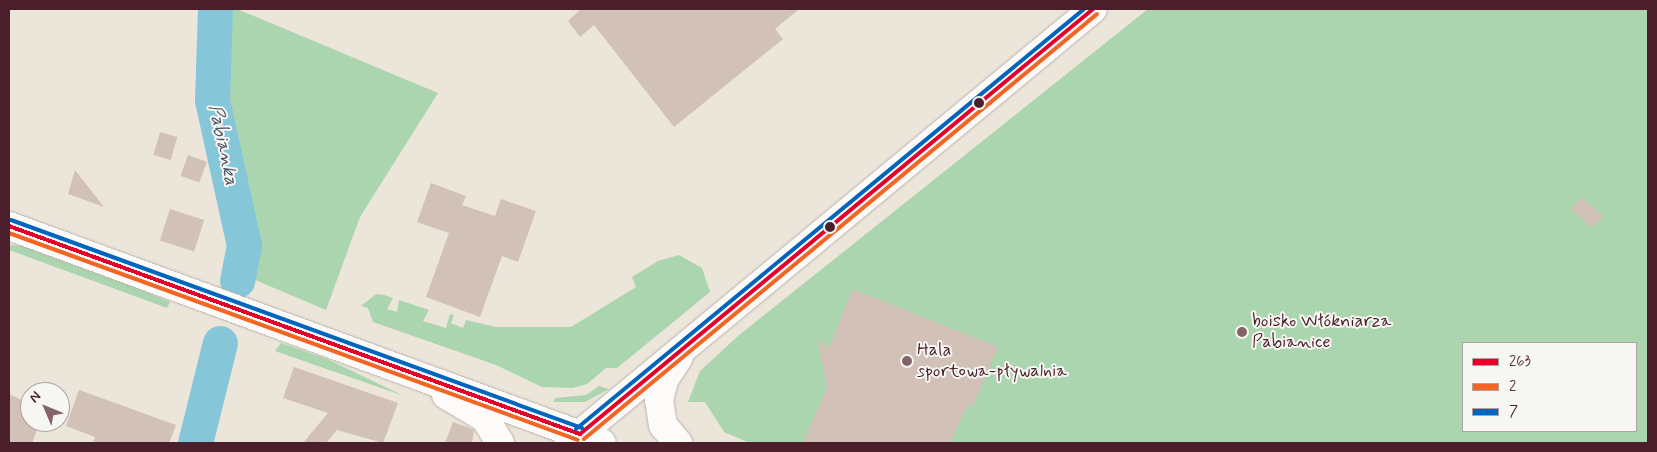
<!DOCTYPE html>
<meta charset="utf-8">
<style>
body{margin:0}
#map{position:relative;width:1657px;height:452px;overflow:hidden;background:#ece5da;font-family:Mynerve,sans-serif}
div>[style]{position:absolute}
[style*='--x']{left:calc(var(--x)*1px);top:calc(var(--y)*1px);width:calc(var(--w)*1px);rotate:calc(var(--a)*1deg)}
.green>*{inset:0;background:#abd5ae}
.river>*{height:35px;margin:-17.5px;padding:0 17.5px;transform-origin:17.5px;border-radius:17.5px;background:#85c6d8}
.building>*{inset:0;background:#d1c1b7;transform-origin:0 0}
.roads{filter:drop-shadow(0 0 1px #bcb3ad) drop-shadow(0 0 1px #bcb3ad)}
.tertiary>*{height:28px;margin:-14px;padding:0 14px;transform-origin:14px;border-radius:14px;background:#fcfbf9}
.secondary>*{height:28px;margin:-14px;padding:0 14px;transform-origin:14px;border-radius:14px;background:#fcfbf9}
.bus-1>*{height:4px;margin:-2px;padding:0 2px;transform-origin:2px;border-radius:2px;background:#e4002b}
.bus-2>*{height:4px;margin:-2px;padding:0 2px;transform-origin:2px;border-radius:2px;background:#f26522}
.bus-3>*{height:4px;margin:-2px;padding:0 2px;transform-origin:2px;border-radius:2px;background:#0065bd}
.dots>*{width:14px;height:14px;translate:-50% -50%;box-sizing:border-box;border:2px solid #f6f6f2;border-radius:50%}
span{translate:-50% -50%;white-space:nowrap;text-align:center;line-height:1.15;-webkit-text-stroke:4px #f6f6f2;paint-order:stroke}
.poi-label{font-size:18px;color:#4a1f2b}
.left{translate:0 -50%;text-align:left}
.water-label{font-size:19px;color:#4f5567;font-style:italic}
.frame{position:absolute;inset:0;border:10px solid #4a1f2b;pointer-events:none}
.legend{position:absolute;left:1462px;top:342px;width:175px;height:90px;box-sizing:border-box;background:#f6f6f2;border:1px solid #b1a0a2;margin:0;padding:6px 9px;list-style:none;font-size:15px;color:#4a1f2b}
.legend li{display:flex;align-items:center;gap:10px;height:25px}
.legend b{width:25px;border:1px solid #b1a0a2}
.north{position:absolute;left:20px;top:382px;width:50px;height:50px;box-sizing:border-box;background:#f6f6f2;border:1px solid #b1a0a2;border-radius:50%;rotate:315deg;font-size:14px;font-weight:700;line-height:20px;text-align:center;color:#4a1f2b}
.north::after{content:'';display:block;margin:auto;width:18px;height:22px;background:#836468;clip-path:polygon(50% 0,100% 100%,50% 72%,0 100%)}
</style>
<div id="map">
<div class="green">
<i style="clip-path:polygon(215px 9px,237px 9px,438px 93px,360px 217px,326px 310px,239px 273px,244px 245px,212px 100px)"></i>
<i style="clip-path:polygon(evenodd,1148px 9px,1648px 9px,1648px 443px,750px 443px,724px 432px,705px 402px,688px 402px,700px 371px,738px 336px,1148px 9px,1463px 343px,1636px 343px,1636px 431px,1463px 431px,1463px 343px)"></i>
<i style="clip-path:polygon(9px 245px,39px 247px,170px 302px,167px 308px,9px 250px)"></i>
<i style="clip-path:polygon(679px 255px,702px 268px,710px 292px,617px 368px,606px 368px,587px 384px,572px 388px,542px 387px,496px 365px,373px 322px,368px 308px,361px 306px,376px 294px,384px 295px,393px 298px,387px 309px,397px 312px,399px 300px,429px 310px,423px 321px,446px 328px,450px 314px,454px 315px,451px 323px,463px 328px,466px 320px,496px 327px,571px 327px,636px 287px,632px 277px,658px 261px)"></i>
<i style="clip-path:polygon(281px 343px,327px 359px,404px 396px,275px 351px)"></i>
<i style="clip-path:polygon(599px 386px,609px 389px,585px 402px,553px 402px,556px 398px,586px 395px)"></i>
</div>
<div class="river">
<i style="--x:215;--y:9;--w:91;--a:91.9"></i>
<i style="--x:212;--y:100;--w:148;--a:77.6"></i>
<i style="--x:244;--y:245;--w:36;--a:101"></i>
<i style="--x:195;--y:443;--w:103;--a:-76"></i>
</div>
<div class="building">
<i style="clip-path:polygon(581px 9px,799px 9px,775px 29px,783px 39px,674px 127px,594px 25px,580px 37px,568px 21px)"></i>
<i style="left:160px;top:132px;width:18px;height:24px;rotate:16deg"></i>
<i style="left:188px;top:155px;width:20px;height:22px;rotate:20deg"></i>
<i style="clip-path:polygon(75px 170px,104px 207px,68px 194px)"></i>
<i style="clip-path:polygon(431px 183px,466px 196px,462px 205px,495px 216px,501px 199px,536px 211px,518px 262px,502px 256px,480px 317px,426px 297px,449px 233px,417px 222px)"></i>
<i style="left:1581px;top:197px;width:29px;height:16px;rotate:41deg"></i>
<i style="left:170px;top:209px;width:36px;height:33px;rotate:18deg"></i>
<i style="clip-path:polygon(853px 289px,998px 347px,973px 406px,968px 405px,950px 443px,803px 443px,827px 388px,818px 340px,829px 347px)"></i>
<i style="clip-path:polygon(294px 367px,398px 403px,383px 443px,337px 430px,326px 443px,303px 443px,328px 413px,283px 398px)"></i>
<i style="clip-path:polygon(79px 390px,176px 425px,169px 443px,93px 443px,95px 437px,66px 426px)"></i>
<i style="clip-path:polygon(9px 394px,30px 404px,30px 422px,40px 422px,32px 443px,9px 443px)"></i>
<i style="clip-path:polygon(453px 422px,474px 430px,472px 443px,445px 443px)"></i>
</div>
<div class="roads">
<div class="tertiary">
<i style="--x:446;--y:395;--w:45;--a:30.5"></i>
<i style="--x:485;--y:418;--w:29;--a:59"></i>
<i style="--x:569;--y:443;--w:680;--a:-39.63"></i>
<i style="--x:678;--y:443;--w:23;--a:-130"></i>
<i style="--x:663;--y:425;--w:25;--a:-99"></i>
<i style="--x:659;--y:400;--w:21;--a:-76"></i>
<i style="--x:664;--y:380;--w:27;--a:-57"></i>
</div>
<div class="secondary">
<i style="--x:9;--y:226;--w:631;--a:20.1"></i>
</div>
</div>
<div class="bus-1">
<i style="--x:9;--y:226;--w:608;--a:20.02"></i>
<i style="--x:580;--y:434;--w:666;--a:-39.64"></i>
</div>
<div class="bus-2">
<i style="--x:9;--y:233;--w:605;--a:19.99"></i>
<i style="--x:584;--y:439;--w:666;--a:-39.64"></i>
</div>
<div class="bus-3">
<i style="--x:11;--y:220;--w:608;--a:20.02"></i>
<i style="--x:576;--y:429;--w:659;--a:-39.58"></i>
</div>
<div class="dots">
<i style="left:979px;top:103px;background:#4a1f2b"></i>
<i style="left:830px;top:227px;background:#4a1f2b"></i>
<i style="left:1242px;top:332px;background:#836468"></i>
<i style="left:907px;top:361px;background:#836468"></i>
</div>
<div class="poi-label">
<span class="left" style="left:1252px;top:332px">boisko Włókniarza<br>Pabianice</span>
<span class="left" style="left:917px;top:361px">Hala<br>sportowa-pływalnia</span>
</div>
<div class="water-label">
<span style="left:223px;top:145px;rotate:78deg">Pabianka</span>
</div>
<div class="frame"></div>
<ul class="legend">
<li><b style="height:6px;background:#e4002b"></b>263</li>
<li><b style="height:6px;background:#f26522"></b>2</li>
<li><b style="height:6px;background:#0065bd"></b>7</li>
</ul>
<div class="north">N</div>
</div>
